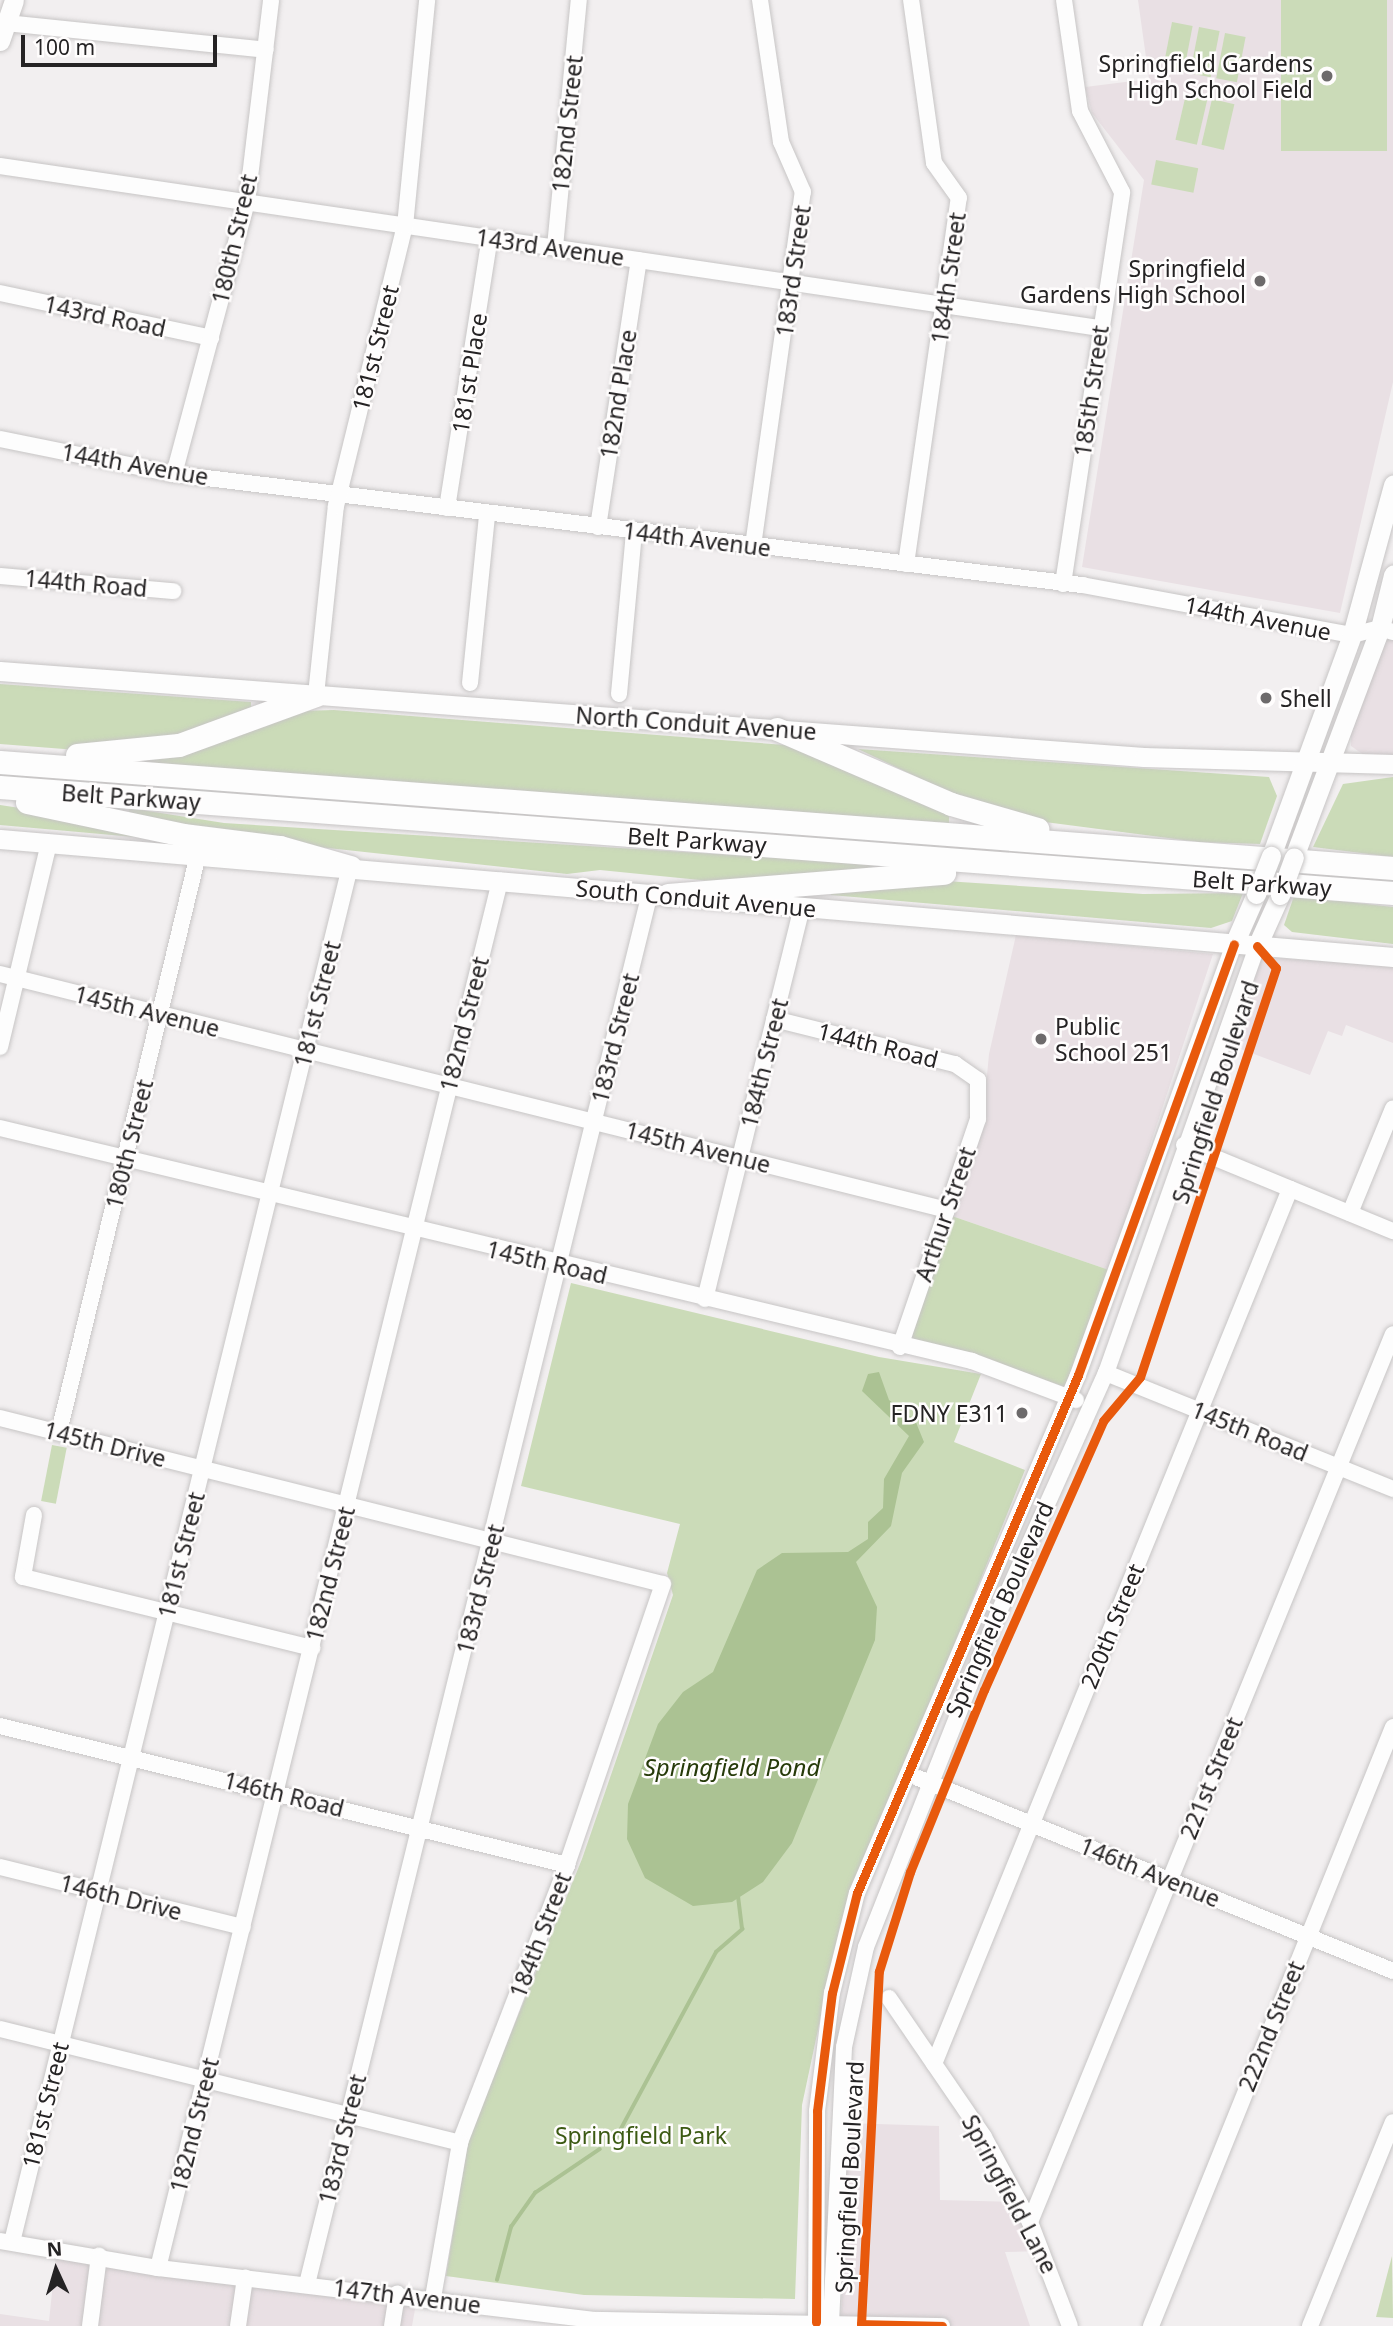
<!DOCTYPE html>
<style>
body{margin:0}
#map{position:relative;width:1393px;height:2326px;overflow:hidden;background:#f2eff0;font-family:"Noto Sans",sans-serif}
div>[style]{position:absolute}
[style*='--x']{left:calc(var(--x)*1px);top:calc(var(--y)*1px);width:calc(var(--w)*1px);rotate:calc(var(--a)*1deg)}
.built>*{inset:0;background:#e9e0e4}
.green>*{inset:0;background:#cbdbb8;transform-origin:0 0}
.water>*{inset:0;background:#abc293}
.stream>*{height:3.5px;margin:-1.75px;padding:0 1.75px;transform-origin:1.75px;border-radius:1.75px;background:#abc293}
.roads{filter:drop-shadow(0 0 2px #c7c5c5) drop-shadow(0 0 2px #c7c5c5)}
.minor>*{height:16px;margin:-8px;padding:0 8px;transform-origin:8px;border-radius:8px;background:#fdfdfd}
.major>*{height:19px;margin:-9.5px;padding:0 9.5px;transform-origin:9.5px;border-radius:9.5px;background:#fdfdfd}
.highway>*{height:23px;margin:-11.5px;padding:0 11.5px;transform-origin:11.5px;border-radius:11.5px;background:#fdfdfd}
.bridges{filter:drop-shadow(0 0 2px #c7c5c5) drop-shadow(0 0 2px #c7c5c5)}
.major-bridge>*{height:19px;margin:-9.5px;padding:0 9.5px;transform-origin:9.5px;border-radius:9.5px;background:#fdfdfd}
.cycleway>*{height:9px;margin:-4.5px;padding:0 4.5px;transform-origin:4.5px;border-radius:4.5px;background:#e8590c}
.dots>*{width:19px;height:19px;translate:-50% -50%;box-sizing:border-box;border:4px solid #fffdfd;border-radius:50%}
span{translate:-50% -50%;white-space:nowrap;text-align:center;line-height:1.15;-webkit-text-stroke:5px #fffdfd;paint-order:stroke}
.poi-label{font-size:23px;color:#252324}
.right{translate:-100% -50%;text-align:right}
.left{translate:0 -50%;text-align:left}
.street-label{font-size:23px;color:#252324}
.park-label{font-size:23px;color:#3c5a13}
.water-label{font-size:24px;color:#263a09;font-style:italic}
.north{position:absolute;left:21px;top:2235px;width:70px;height:70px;-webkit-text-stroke:5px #fffdfd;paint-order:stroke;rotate:356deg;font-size:19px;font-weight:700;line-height:28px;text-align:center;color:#252324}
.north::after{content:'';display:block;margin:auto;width:24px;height:32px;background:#252324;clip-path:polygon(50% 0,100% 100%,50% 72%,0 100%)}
.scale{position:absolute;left:21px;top:35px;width:196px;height:32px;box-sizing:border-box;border:4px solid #252324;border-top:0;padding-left:9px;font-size:21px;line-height:24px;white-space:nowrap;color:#252324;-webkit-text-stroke:5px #fffdfd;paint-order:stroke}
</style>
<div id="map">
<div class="built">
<i style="clip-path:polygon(1138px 0,1393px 0,1393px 382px,1340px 613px,1082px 567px,1144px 180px,1092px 113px,1085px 87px,1149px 79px)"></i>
<i style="clip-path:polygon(1393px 595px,1393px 755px,1364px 755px,1351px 746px,1351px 723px)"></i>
<i style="clip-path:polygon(1016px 935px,1213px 954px,1109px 1270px,949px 1215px,982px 1129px,989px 1054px)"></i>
<i style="clip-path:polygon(1260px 957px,1393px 966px,1393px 1043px,1346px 1025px,1342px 1036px,1328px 1031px,1310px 1075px,1222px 1042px)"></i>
<i style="clip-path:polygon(847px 2123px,939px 2126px,940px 2200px,1017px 2202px,1040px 2251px,1005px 2252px,1030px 2326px,841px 2326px)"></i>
<i style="clip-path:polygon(56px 2255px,417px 2298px,412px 2326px,0 2326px,0 2314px,49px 2321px)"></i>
</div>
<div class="green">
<i style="left:1281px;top:0;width:106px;height:151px"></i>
<i style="left:1172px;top:22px;width:21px;height:47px;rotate:11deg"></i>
<i style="left:1199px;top:27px;width:21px;height:47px;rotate:11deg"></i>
<i style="left:1225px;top:33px;width:21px;height:46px;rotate:11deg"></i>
<i style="left:1186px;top:94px;width:22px;height:47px;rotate:13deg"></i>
<i style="left:1212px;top:99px;width:23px;height:47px;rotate:13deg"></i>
<i style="left:1156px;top:160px;width:43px;height:25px;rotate:11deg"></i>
<i style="clip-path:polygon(0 684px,251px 702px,251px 713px,178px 739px,77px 750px,0 744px)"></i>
<i style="clip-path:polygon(334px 710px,798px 746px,949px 814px,949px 823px,136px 763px,300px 711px)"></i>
<i style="clip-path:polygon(858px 749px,1269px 777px,1277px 796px,1260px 844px,1199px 842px,999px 816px)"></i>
<i style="clip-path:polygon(1393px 777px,1393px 857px,1313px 847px,1343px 784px)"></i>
<i style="clip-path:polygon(0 805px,53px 813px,157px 839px,0 825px)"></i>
<i style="clip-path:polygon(129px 808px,224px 823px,873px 864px,875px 870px,710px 881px,600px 870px,567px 874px,227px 837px,129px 815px)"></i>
<i style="clip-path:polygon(945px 881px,1143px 894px,1243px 893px,1232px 921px,1211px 928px,831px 895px,832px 889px)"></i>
<i style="clip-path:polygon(1294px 896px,1393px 907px,1393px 944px,1292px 932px,1284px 925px)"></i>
<i style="clip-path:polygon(949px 1215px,1109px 1270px,1065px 1387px,970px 1353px,909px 1341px)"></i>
<i style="clip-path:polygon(571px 1283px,879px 1357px,981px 1374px,954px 1442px,1025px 1470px,840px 1926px,802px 2105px,795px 2299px,584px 2295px,446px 2276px,469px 2136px,582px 1859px,673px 1595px,667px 1573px,680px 1524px,521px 1486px)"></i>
<i style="left:52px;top:1445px;width:15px;height:57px;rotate:11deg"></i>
<i style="clip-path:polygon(1392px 2256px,1393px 2318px,1376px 2317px)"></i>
</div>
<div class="water">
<i style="clip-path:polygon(879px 1372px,889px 1400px,915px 1420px,924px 1442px,902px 1473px,891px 1526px,856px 1562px,877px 1607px,875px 1640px,792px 1843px,763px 1882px,732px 1902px,693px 1906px,645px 1878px,627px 1839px,628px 1804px,658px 1724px,683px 1692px,713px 1672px,757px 1570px,782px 1553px,848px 1552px,868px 1539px,868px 1522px,883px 1508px,884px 1479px,909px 1436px,862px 1391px,868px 1374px)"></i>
</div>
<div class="stream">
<i style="--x:616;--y:2138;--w:211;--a:-61.7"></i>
<i style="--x:716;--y:1952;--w:35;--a:-41"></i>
<i style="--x:742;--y:1929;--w:34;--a:-97"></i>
<i style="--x:497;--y:2280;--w:55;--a:-75.2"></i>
<i style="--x:511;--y:2227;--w:42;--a:-54.8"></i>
<i style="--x:535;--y:2193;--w:78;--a:-34.1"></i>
</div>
<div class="roads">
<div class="minor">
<i style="--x:6;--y:23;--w:261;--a:5.9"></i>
<i style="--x:0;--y:166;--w:1112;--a:8.38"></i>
<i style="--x:555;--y:247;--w:248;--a:-84.5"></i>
<i style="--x:0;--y:293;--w:216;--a:12"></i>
<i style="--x:0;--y:439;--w:177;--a:11.4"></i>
<i style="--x:174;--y:474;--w:915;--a:6.97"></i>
<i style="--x:1082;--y:585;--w:275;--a:10.5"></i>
<i style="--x:1352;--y:635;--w:29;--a:-14"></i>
<i style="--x:1380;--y:628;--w:14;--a:17"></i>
<i style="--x:174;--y:474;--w:282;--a:-75"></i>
<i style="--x:247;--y:202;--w:203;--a:-83.2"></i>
<i style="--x:447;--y:508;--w:273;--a:-81"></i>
<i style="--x:598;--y:527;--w:270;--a:-81.3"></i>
<i style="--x:753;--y:546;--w:358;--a:-82"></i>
<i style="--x:803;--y:192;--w:55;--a:-113.7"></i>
<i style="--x:781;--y:142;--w:144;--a:-98.4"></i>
<i style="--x:906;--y:564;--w:370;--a:-81.8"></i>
<i style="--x:959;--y:198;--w:43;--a:-125.5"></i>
<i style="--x:934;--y:163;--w:165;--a:-98"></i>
<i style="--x:0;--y:576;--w:174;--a:5"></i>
<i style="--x:1063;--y:584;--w:396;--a:-81.4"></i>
<i style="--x:1122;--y:192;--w:91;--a:-117.4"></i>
<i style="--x:1080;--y:111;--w:112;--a:-98.2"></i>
<i style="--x:470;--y:683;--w:169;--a:-84.2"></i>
<i style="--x:619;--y:694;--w:163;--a:-84.7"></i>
<i style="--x:316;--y:695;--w:190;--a:-84"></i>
<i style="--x:336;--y:506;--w:288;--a:-76.2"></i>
<i style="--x:405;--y:226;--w:227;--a:-84.4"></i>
<i style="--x:0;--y:974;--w:976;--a:13.99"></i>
<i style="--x:774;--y:1019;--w:187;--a:14"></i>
<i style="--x:955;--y:1064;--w:28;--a:35"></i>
<i style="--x:978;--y:1080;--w:39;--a:90"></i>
<i style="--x:978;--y:1119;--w:241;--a:108.9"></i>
<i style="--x:0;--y:1047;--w:210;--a:-76.5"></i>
<i style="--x:0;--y:1128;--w:1000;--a:13.48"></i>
<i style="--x:972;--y:1361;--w:111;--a:20.6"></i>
<i style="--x:1184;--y:1145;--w:226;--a:22.4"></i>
<i style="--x:1350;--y:1213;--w:113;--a:-67.7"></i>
<i style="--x:705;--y:1299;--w:403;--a:-76.1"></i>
<i style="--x:1106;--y:1373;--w:310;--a:22"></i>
<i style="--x:0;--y:1418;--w:683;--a:14.06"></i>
<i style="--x:663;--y:1584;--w:297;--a:108.9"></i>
<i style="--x:567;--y:1865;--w:298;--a:111.1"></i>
<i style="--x:460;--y:2143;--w:157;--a:99.9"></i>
<i style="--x:59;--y:1432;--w:594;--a:-76.46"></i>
<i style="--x:34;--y:1515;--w:63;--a:100.1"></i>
<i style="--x:23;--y:1577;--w:298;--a:13.8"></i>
<i style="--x:0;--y:1726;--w:584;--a:13.77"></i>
<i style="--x:918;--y:1778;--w:513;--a:22.11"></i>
<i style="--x:0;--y:1867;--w:250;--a:13.9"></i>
<i style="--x:889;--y:1998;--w:168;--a:55.6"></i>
<i style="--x:984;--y:2137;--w:97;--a:61.6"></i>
<i style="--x:1030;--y:2222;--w:111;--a:69"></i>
<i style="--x:0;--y:2029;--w:474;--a:13.9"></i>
<i style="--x:934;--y:2064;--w:945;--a:-67.86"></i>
<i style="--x:1030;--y:2222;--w:959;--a:-67.77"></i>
<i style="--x:0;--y:2241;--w:160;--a:9.7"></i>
<i style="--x:158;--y:2268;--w:442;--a:6.8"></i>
<i style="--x:597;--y:2320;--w:345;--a:1"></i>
<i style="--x:12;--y:2242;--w:1416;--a:-76.19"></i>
<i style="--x:158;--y:2268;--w:1429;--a:-76.15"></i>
<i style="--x:307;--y:2284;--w:1433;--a:-76.15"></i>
<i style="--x:816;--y:2322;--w:211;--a:-89.7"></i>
<i style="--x:817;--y:2111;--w:119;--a:-82.8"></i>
<i style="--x:832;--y:1993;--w:103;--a:-76"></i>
<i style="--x:857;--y:1893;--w:563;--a:-66.89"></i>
<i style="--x:1078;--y:1375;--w:458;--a:-70.1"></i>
<i style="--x:831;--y:2323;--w:276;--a:-87.3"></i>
<i style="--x:844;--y:2047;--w:102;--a:-77.6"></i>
<i style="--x:866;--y:1947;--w:358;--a:-68.4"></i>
<i style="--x:998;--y:1614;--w:264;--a:-65.9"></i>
<i style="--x:1106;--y:1373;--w:453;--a:-70.5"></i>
<i style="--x:90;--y:2326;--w:71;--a:-82.7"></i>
<i style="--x:238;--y:2326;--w:49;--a:-81.7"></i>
<i style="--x:392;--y:2326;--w:33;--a:-81"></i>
<i style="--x:1151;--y:2326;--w:646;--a:-68"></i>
<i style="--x:1310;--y:2326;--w:220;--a:-67.9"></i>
</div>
<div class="major">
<i style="--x:0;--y:41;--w:43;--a:-71.1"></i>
<i style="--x:0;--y:671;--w:1147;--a:4.3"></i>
<i style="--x:1144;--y:757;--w:249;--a:1.6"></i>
<i style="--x:0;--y:839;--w:1398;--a:4.84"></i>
<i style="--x:1271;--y:856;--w:235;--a:-69.9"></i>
<i style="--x:1352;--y:635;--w:156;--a:-74.7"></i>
<i style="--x:1294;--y:857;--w:245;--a:-69.4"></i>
<i style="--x:1380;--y:628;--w:55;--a:-76.2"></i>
<i style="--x:1234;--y:944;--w:55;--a:-66.3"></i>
<i style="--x:1257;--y:946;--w:56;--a:-65.7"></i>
</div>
<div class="highway">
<i style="--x:777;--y:729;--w:189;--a:23.3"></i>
<i style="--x:951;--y:804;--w:90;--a:16.2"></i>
<i style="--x:77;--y:755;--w:102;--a:-5.6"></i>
<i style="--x:179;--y:745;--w:146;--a:-20.1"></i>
<i style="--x:0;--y:762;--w:1397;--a:4.35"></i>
<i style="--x:0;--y:787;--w:1397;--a:4.35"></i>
<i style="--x:27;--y:802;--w:159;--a:11.9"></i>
<i style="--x:183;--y:835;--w:98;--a:7.1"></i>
<i style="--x:280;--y:847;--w:73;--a:15.9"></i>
<i style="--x:668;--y:895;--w:277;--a:-4.6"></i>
</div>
</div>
<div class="bridges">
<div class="major-bridge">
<i style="--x:1256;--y:894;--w:41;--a:-68.5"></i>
<i style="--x:1280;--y:895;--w:40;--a:-69.8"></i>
</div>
</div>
<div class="cycleway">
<i style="--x:816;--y:2322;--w:211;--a:-89.7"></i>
<i style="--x:817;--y:2111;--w:119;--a:-82.8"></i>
<i style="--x:832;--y:1993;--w:103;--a:-76"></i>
<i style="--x:857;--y:1893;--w:563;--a:-66.89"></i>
<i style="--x:1078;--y:1375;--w:458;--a:-70.1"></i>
<i style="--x:942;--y:2326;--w:81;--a:-178.6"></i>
<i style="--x:861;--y:2324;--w:353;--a:-87.1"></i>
<i style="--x:879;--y:1971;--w:104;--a:-72.6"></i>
<i style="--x:910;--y:1872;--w:196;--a:-67.9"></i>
<i style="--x:984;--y:1690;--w:294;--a:-66.1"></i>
<i style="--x:1103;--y:1421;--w:57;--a:-49.9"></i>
<i style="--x:1140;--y:1377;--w:431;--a:-71.6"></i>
<i style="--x:1276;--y:968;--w:29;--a:-131"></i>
</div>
<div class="dots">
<i style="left:1327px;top:76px;background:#6d6a6b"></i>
<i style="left:1260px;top:281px;background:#6d6a6b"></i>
<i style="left:1266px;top:698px;background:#6d6a6b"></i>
<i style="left:1041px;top:1039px;background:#6d6a6b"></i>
<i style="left:1022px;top:1413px;background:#6d6a6b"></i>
</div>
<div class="poi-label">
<span class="right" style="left:1313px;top:76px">Springfield Gardens<br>High School Field</span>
<span class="right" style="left:1246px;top:281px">Springfield<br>Gardens High School</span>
<span class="left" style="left:1280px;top:698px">Shell</span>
<span class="left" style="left:1055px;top:1039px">Public<br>School 251</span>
<span class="right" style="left:1008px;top:1413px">FDNY E311</span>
</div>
<div class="street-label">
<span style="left:567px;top:124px;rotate:-84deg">182nd Street</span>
<span style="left:234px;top:239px;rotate:-77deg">180th Street</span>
<span style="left:550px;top:247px;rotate:8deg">143rd Avenue</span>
<span style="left:793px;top:271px;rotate:-82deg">183rd Street</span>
<span style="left:948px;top:278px;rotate:-82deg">184th Street</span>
<span style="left:105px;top:316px;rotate:12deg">143rd Road</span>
<span style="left:375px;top:348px;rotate:-76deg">181st Street</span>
<span style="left:469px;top:373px;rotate:-81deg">181st Place</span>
<span style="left:1091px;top:391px;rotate:-82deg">185th Street</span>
<span style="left:618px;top:394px;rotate:-81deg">182nd Place</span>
<span style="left:135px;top:464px;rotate:10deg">144th Avenue</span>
<span style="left:697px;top:539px;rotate:7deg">144th Avenue</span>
<span style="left:86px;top:583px;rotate:5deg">144th Road</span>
<span style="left:1258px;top:618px;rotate:11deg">144th Avenue</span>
<span style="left:696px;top:723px;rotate:4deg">North Conduit Avenue</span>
<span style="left:131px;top:797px;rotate:4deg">Belt Parkway</span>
<span style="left:697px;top:840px;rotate:4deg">Belt Parkway</span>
<span style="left:1262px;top:883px;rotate:4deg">Belt Parkway</span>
<span style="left:696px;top:898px;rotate:5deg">South Conduit Avenue</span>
<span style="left:317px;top:1004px;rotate:-76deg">181st Street</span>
<span style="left:147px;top:1011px;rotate:14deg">145th Avenue</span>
<span style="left:464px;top:1024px;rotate:-76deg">182nd Street</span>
<span style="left:615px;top:1038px;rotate:-76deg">183rd Street</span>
<span style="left:878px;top:1045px;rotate:14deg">144th Road</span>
<span style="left:764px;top:1063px;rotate:-76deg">184th Street</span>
<span style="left:1215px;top:1092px;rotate:-72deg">Springfield Boulevard</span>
<span style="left:129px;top:1144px;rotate:-76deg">180th Street</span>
<span style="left:698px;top:1147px;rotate:14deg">145th Avenue</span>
<span style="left:945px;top:1214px;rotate:-71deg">Arthur Street</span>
<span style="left:547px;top:1262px;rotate:13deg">145th Road</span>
<span style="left:1250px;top:1431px;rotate:22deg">145th Road</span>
<span style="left:105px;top:1444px;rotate:14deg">145th Drive</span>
<span style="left:181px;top:1555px;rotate:-76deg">181st Street</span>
<span style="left:330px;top:1574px;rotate:-76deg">182nd Street</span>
<span style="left:480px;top:1589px;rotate:-76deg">183rd Street</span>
<span style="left:999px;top:1609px;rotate:-66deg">Springfield Boulevard</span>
<span style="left:1112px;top:1626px;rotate:-68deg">220th Street</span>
<span style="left:1211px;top:1778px;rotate:-68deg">221st Street</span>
<span style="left:284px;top:1794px;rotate:14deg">146th Road</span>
<span style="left:1150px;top:1872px;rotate:22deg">146th Avenue</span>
<span style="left:121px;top:1897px;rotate:14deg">146th Drive</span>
<span style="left:540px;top:1935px;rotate:-69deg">184th Street</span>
<span style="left:1271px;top:2026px;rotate:-68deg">222nd Street</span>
<span style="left:45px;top:2105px;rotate:-76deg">181st Street</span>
<span style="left:194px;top:2125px;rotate:-76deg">182nd Street</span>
<span style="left:342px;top:2139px;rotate:-76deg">183rd Street</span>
<span style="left:849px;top:2177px;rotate:-87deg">Springfield Boulevard</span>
<span style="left:1010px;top:2194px;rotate:62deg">Springfield Lane</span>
<span style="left:407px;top:2296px;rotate:7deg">147th Avenue</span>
</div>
<div class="park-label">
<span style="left:641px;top:2135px">Springfield Park</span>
</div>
<div class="water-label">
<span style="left:732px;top:1767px">Springfield Pond</span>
</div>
<div class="north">N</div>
<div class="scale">100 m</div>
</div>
